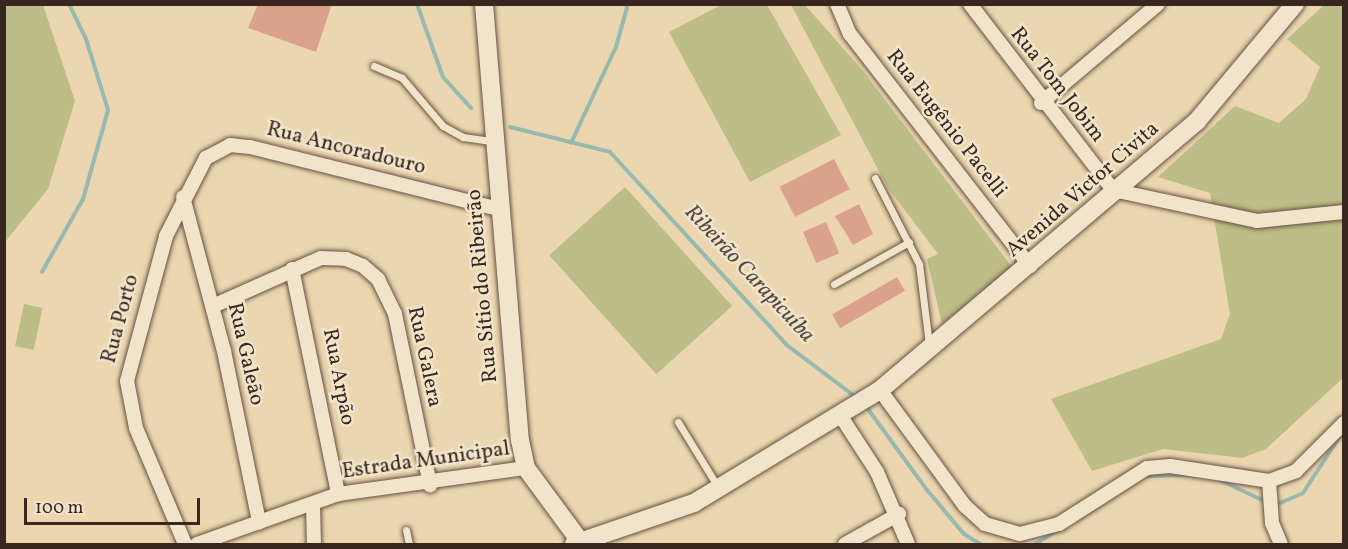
<!DOCTYPE html>
<meta charset="utf-8">
<style>
body{margin:0}
#map{position:relative;width:1348px;height:549px;overflow:hidden;background:#ebd6af;font-family:Vollkorn,serif}
div>[style]{position:absolute}
[style*='--x']{left:calc(var(--x)*1px);top:calc(var(--y)*1px);width:calc(var(--w)*1px);rotate:calc(var(--a)*1deg)}
.green>*{inset:0;background:#bcbd87;transform-origin:0 0}
.stream>*{height:4px;margin:-2px;padding:0 2px;transform-origin:2px;border-radius:2px;background:#98b9ae}
.building>*{inset:0;background:#daa28d;transform-origin:0 0}
.roads{filter:drop-shadow(0 0 2px #665242) drop-shadow(0 0 2px #665242)}
.service>*{height:7px;margin:-3.5px;padding:0 3.5px;transform-origin:3.5px;border-radius:3.5px;background:#f2e4cb}
.minor>*{height:14px;margin:-7px;padding:0 7px;transform-origin:7px;border-radius:7px;background:#f2e4cb}
.secondary>*{height:18px;margin:-9px;padding:0 9px;transform-origin:9px;border-radius:9px;background:#f2e4cb}
span{translate:-50% -50%;white-space:nowrap;text-align:center;line-height:1.15;-webkit-text-stroke:5px #f2e4cb;paint-order:stroke}
.street-label{font-size:21px;color:#39261e}
.water-label{font-size:22px;color:#514b42;font-style:italic}
.frame{position:absolute;inset:0;border:6px solid #39261e;pointer-events:none}
.scale{position:absolute;left:24px;top:498px;width:176px;height:27px;box-sizing:border-box;border:3px solid #39261e;border-top:0;padding-left:8px;font-size:18px;line-height:21px;white-space:nowrap;color:#39261e;-webkit-text-stroke:4px #f2e4cb;paint-order:stroke}
</style>
<div id="map">
<div class="green">
<i style="clip-path:polygon(5px 4px,43px 5px,75px 101px,48px 189px,5px 242px)"></i>
<i style="clip-path:polygon(721px 5px,767px 5px,841px 135px,750px 182px,669px 32px)"></i>
<i style="clip-path:polygon(791px 5px,805px 5px,864px 72px,1012px 267px,942px 324px,927px 259px,938px 254px,888px 188px)"></i>
<i style="clip-path:polygon(1324px 5px,1343px 5px,1343px 378px,1266px 449px,1242px 458px,1163px 449px,1092px 471px,1051px 399px,1221px 339px,1230px 314px,1210px 193px,1158px 177px,1235px 106px,1279px 123px,1306px 99px,1320px 67px,1287px 39px)"></i>
<i style="left:625px;top:187px;width:160px;height:102px;rotate:48deg"></i>
<i style="left:24px;top:304px;width:19px;height:43px;rotate:12deg"></i>
</div>
<div class="stream">
<i style="--x:417;--y:4;--w:77;--a:70.4"></i>
<i style="--x:443;--y:77;--w:42;--a:47.9"></i>
<i style="--x:510;--y:127;--w:103;--a:14"></i>
<i style="--x:610;--y:152;--w:263;--a:47.5"></i>
<i style="--x:788;--y:346;--w:86;--a:37"></i>
<i style="--x:571;--y:143;--w:106;--a:-64.9"></i>
<i style="--x:616;--y:47;--w:45;--a:-74.4"></i>
<i style="--x:42;--y:272;--w:84;--a:-60.7"></i>
<i style="--x:83;--y:199;--w:92;--a:-74.3"></i>
<i style="--x:108;--y:110;--w:74;--a:-107.2"></i>
<i style="--x:86;--y:39;--w:39;--a:-116"></i>
<i style="--x:865;--y:405;--w:105;--a:53.9"></i>
<i style="--x:927;--y:490;--w:57;--a:49.9"></i>
<i style="--x:964;--y:534;--w:19;--a:32"></i>
<i style="--x:1146;--y:476;--w:40;--a:-1.4"></i>
<i style="--x:1220;--y:480;--w:47;--a:25.5"></i>
<i style="--x:1280;--y:503;--w:25;--a:-23"></i>
<i style="--x:1303;--y:493;--w:68;--a:-57"></i>
<i style="--x:1035;--y:544;--w:72;--a:-30.8"></i>
</div>
<div class="building">
<i style="clip-path:polygon(258px 4px,332px 4px,316px 52px,248px 28px)"></i>
<i style="left:834px;top:159px;width:34px;height:61px;rotate:63deg"></i>
<i style="clip-path:polygon(859px 204px,873px 234px,853px 245px,835px 216px)"></i>
<i style="left:826px;top:222px;width:34px;height:25px;rotate:67deg"></i>
<i style="left:897px;top:277px;width:16px;height:75px;rotate:60deg"></i>
</div>
<div class="roads">
<div class="service">
<i style="--x:374;--y:66;--w:30;--a:23"></i>
<i style="--x:402;--y:78;--w:63;--a:49.5"></i>
<i style="--x:443;--y:126;--w:23;--a:29"></i>
<i style="--x:463;--y:137;--w:30;--a:8"></i>
<i style="--x:875;--y:178;--w:97;--a:62.9"></i>
<i style="--x:919;--y:264;--w:81;--a:82.9"></i>
<i style="--x:834;--y:284;--w:86;--a:-29.2"></i>
<i style="--x:678;--y:422;--w:76;--a:58.4"></i>
<i style="--x:406;--y:530;--w:14;--a:78"></i>
</div>
<div class="minor">
<i style="--x:837;--y:4;--w:33;--a:67"></i>
<i style="--x:850;--y:34;--w:294;--a:52.2"></i>
<i style="--x:970;--y:4;--w:235;--a:52.4"></i>
<i style="--x:1113;--y:190;--w:147;--a:12.1"></i>
<i style="--x:1257;--y:221;--w:87;--a:-5.9"></i>
<i style="--x:1041;--y:103;--w:153;--a:-40.2"></i>
<i style="--x:183;--y:197;--w:159;--a:75.1"></i>
<i style="--x:224;--y:351;--w:175;--a:78.4"></i>
<i style="--x:292;--y:269;--w:230;--a:78.4"></i>
<i style="--x:213;--y:306;--w:118;--a:-24"></i>
<i style="--x:321;--y:258;--w:25;--a:2"></i>
<i style="--x:346;--y:259;--w:18;--a:22"></i>
<i style="--x:363;--y:266;--w:20;--a:41"></i>
<i style="--x:378;--y:279;--w:39;--a:64"></i>
<i style="--x:395;--y:314;--w:175;--a:78.4"></i>
<i style="--x:880;--y:390;--w:144;--a:53.8"></i>
<i style="--x:965;--y:506;--w:27;--a:42"></i>
<i style="--x:985;--y:524;--w:36;--a:16"></i>
<i style="--x:1020;--y:534;--w:40;--a:-14.4"></i>
<i style="--x:1059;--y:524;--w:104;--a:-32.5"></i>
<i style="--x:1147;--y:468;--w:23;--a:-5"></i>
<i style="--x:1170;--y:466;--w:100;--a:8.6"></i>
<i style="--x:1269;--y:481;--w:29;--a:-20"></i>
<i style="--x:1296;--y:471;--w:68;--a:-45"></i>
<i style="--x:840;--y:415;--w:68;--a:57"></i>
<i style="--x:877;--y:472;--w:78;--a:66.7"></i>
<i style="--x:1269;--y:481;--w:42;--a:85.9"></i>
<i style="--x:1272;--y:523;--w:23;--a:67"></i>
<i style="--x:313;--y:504;--w:40;--a:88.6"></i>
<i style="--x:185;--y:544;--w:126;--a:-112.9"></i>
<i style="--x:136;--y:428;--w:48;--a:-100.8"></i>
<i style="--x:127;--y:381;--w:150;--a:-74.9"></i>
<i style="--x:166;--y:236;--w:88;--a:-62.9"></i>
<i style="--x:206;--y:158;--w:27;--a:-28"></i>
<i style="--x:230;--y:145;--w:20;--a:6"></i>
<i style="--x:250;--y:147;--w:256;--a:14"></i>
<i style="--x:197;--y:544;--w:150;--a:-19.5"></i>
<i style="--x:338;--y:494;--w:190;--a:-7.9"></i>
<i style="--x:845;--y:544;--w:62;--a:-29.1"></i>
</div>
<div class="secondary">
<i style="--x:484;--y:4;--w:437;--a:85.3"></i>
<i style="--x:520;--y:440;--w:29;--a:78"></i>
<i style="--x:526;--y:468;--w:94;--a:53.6"></i>
<i style="--x:574;--y:544;--w:127;--a:-18.9"></i>
<i style="--x:694;--y:503;--w:218;--a:-31.3"></i>
<i style="--x:880;--y:390;--w:416;--a:-40.3"></i>
<i style="--x:1197;--y:121;--w:153;--a:-50.1"></i>
</div>
</div>
<div class="street-label">
<span style="left:1057px;top:85px;rotate:52deg">Rua Tom Jobim</span>
<span style="left:946px;top:124px;rotate:52deg">Rua Eugênio Pacelli</span>
<span style="left:346px;top:149px;rotate:14deg">Rua Ancoradouro</span>
<span style="left:1083px;top:190px;rotate:-41deg">Avenida Victor Civita</span>
<span style="left:483px;top:286px;rotate:-95deg">Rua Sítio do Ribeirão</span>
<span style="left:121px;top:319px;rotate:-75deg">Rua Porto</span>
<span style="left:245px;top:354px;rotate:77deg">Rua Galeão</span>
<span style="left:424px;top:357px;rotate:78deg">Rua Galera</span>
<span style="left:338px;top:377px;rotate:79deg">Rua Arpão</span>
<span style="left:426px;top:461px;rotate:-8deg">Estrada Municipal</span>
</div>
<div class="water-label">
<span style="left:749px;top:274px;rotate:47deg">Ribeirão Carapicuíba</span>
</div>
<div class="frame"></div>
<div class="scale">100 m</div>
</div>
